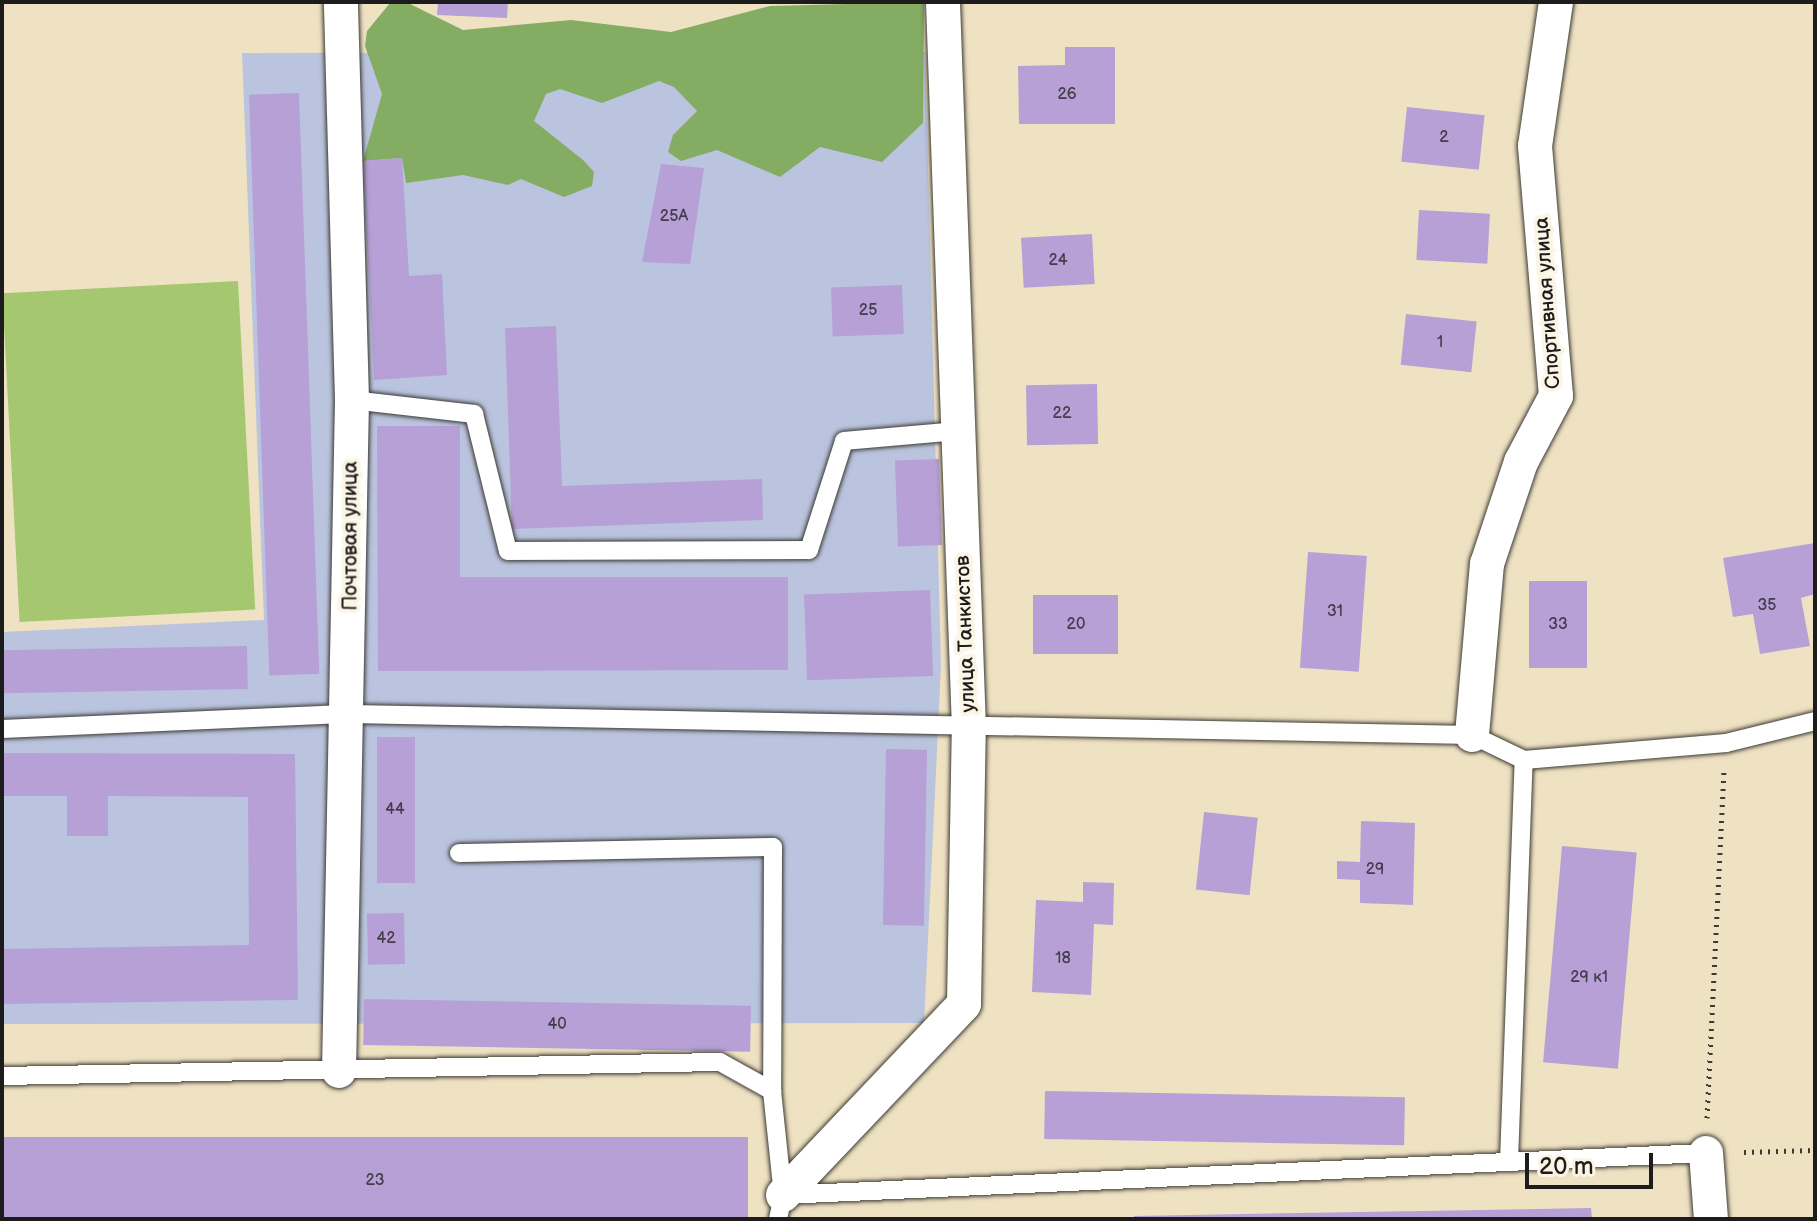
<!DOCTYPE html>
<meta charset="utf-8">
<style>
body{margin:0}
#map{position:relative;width:1817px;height:1221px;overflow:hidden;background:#efe2c2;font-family:"Balsamiq Sans",sans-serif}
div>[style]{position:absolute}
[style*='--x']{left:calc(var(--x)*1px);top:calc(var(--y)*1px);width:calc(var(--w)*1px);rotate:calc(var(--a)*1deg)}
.industrial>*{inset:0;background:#bac4de}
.green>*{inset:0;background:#a5c770;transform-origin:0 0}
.forest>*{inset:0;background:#84ac62}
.building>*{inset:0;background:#b6a0d6;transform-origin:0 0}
.path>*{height:5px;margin-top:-2.5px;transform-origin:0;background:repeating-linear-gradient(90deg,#3c3a35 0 2px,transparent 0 8px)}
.roads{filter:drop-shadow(0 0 2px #3c3a35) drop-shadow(0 0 2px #3c3a35)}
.lane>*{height:18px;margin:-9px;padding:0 9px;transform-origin:9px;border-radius:9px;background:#fff}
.street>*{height:34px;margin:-17px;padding:0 17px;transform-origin:17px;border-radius:17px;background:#fff}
span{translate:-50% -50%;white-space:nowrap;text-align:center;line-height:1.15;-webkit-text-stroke:8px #fcf5e5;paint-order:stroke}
.number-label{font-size:16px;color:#423d4a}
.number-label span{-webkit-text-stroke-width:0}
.street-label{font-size:20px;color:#1c1c1c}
.frame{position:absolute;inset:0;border:4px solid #1c1c1c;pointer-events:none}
.scale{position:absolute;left:1525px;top:1153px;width:128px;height:36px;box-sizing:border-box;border:4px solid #1c1c1c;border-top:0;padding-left:10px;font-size:24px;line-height:28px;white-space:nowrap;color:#1c1c1c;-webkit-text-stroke:6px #fcf5e5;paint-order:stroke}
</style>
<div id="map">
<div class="industrial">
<i style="clip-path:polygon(925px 52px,941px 666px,924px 1023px,2px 1024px,2px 632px,264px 620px,242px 53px)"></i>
</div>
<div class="green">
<i style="left:238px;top:281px;width:329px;height:236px;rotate:87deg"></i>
</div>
<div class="forest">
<i style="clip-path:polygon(406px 2px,463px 30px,571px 20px,671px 32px,770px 6px,924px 2px,923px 123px,882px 162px,820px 147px,780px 177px,717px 150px,681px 161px,668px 152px,673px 135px,697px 111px,674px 87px,659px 81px,602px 103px,560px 89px,546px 94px,534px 121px,583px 160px,594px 172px,592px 186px,564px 197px,521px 179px,508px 185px,463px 175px,406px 183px,402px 158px,363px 161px,382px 94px,365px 46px,367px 31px,390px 3px)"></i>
</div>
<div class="building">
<i style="clip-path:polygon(438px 2px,508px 2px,507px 18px,437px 15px)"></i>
<i style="clip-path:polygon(1065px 47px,1115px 47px,1115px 124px,1019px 124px,1018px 66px,1065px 65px)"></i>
<i style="left:299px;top:93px;width:581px;height:50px;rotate:88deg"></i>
<i style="left:1407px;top:107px;width:78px;height:55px;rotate:6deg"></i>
<i style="clip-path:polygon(402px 158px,409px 276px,442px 274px,447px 375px,374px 380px,363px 161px)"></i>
<i style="clip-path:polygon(661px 164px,704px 168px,690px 264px,642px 262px)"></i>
<i style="left:1419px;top:210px;width:71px;height:50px;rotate:3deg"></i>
<i style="left:1092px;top:234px;width:50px;height:71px;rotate:87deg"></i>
<i style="left:902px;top:285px;width:49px;height:71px;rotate:88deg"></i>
<i style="left:1406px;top:314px;width:71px;height:51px;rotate:6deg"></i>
<i style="clip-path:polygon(556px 326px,562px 486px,762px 479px,763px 520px,512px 529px,505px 328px)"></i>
<i style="left:1097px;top:384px;width:60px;height:71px;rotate:89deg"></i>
<i style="clip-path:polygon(377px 426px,460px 426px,460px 577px,788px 577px,788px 670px,378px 671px)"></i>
<i style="left:939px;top:459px;width:86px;height:44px;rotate:88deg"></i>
<i style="clip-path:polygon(1815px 543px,1815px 594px,1801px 598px,1810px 646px,1760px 654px,1753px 614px,1733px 617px,1723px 558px)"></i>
<i style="left:1308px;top:552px;width:59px;height:116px;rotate:4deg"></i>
<i style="left:1529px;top:581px;width:58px;height:87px"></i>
<i style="left:930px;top:590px;width:86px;height:126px;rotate:88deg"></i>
<i style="left:1033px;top:595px;width:85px;height:59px"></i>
<i style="left:247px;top:646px;width:43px;height:245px;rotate:89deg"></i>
<i style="left:377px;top:737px;width:38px;height:146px"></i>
<i style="left:886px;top:749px;width:41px;height:176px;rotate:1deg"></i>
<i style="clip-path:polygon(2px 753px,295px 754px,298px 1000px,2px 1004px,2px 949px,249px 945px,248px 797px,108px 796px,108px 836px,67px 836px,67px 796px,2px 796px)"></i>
<i style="left:1204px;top:812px;width:54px;height:78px;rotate:6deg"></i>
<i style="clip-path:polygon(1361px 821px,1415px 823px,1413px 905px,1360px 903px,1360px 880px,1337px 879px,1337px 861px,1360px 862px)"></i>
<i style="left:1562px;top:846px;width:75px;height:217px;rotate:5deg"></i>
<i style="clip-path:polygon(1083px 882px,1114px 883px,1113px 925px,1094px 924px,1091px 995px,1032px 992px,1036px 900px,1083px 902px)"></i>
<i style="left:404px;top:913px;width:51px;height:37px;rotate:89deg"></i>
<i style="left:364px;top:999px;width:387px;height:46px;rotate:1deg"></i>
<i style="left:1045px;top:1091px;width:360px;height:48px;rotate:1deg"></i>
<i style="left:748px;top:1137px;width:82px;height:746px;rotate:90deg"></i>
<i style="clip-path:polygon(1591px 1208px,1592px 1219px,1134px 1219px,1134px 1216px)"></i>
</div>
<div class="path">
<i style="--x:1707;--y:1118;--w:346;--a:-87.2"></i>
<i style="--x:1744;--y:1152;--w:71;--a:-1.6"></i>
</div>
<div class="roads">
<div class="lane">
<i style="--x:352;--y:400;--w:123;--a:6.5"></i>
<i style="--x:474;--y:414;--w:141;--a:76.1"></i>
<i style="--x:508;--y:551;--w:301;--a:-0.2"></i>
<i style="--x:809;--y:550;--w:114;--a:-72.2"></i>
<i style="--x:844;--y:441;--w:114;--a:-5"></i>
<i style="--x:2;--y:729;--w:348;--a:-2.5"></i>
<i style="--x:350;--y:714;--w:1122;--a:1.07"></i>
<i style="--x:1472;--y:735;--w:58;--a:25.7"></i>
<i style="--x:1524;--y:760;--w:203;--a:-4.8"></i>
<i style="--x:1726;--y:743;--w:92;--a:-13.9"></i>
<i style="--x:459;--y:853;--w:314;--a:-1.1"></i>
<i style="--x:773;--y:847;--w:244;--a:90.2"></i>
<i style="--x:2;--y:1076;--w:718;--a:-1.12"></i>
<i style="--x:720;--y:1062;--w:60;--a:29.1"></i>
<i style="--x:772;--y:1091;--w:105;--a:84"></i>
<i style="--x:783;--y:1195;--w:924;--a:-2.61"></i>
<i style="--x:1509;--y:1161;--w:401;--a:-87.9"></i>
<i style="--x:778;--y:1219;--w:25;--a:-78"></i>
</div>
<div class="street">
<i style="--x:1472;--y:735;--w:172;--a:-85"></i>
<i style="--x:1487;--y:564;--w:108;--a:-71.6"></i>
<i style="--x:1521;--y:462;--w:75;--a:-62.1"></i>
<i style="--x:1556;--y:396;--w:251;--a:-94.8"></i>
<i style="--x:1535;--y:146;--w:146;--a:-81.7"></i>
<i style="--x:339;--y:1071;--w:671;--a:-88.89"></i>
<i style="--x:352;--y:400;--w:398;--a:-91.6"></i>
<i style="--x:1706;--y:1153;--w:66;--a:85.7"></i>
<i style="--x:783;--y:1195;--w:263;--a:-46.5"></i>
<i style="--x:964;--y:1004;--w:275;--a:-89"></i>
<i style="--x:969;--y:729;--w:727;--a:-92.05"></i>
</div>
</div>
<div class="number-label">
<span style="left:1067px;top:95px">26</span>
<span style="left:1444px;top:138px">2</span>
<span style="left:674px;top:217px">25А</span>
<span style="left:1058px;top:261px">24</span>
<span style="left:868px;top:311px">25</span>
<span style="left:1440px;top:343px">1</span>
<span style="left:1062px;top:414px">22</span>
<span style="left:1767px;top:606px">35</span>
<span style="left:1335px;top:612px">31</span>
<span style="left:1076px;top:625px">20</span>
<span style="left:1558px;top:625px">33</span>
<span style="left:395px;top:810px">44</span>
<span style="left:1375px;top:870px">29</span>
<span style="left:386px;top:939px">42</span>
<span style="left:1063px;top:959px">18</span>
<span style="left:1589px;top:978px">29 к1</span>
<span style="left:557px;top:1025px">40</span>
<span style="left:375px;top:1181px">23</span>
</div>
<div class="street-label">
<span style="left:1548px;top:303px;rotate:-94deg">Спортивная улица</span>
<span style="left:351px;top:536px;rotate:-90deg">Почтовая улица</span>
<span style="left:966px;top:634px;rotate:-92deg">улица Танкистов</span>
</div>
<div class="frame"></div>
<div class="scale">20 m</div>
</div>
